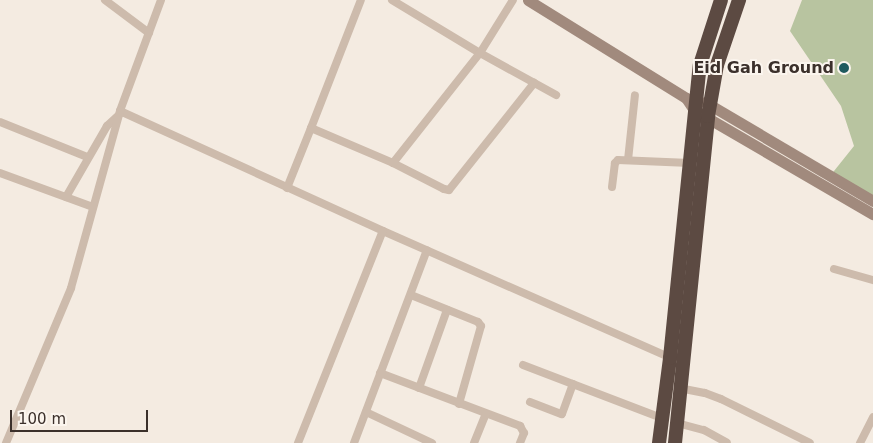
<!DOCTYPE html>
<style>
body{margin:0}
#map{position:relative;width:873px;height:443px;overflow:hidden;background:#f4ebe1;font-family:"DejaVu Sans",sans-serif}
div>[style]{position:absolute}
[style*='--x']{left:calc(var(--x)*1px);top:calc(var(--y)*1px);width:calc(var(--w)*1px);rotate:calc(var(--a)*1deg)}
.green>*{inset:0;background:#b8c4a0}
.street>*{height:8px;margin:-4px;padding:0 4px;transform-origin:4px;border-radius:4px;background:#cdbbac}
.secondary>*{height:11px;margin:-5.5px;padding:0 5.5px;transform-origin:5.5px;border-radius:5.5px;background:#a18a7d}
.highway>*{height:14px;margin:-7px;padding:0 7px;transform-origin:7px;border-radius:7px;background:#5c4a42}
.dots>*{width:14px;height:14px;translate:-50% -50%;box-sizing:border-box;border:2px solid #fbf5ee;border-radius:50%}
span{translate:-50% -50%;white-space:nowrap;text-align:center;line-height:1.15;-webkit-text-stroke:4px #fbf5ee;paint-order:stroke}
.poi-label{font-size:16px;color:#3b302b;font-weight:700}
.right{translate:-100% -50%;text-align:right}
.scale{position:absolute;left:10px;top:410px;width:138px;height:22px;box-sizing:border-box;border:2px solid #3b302b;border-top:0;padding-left:6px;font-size:15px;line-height:18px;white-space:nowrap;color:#3b302b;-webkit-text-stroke:4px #fbf5ee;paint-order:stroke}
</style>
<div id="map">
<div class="green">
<i style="clip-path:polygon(802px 0,873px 0,873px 197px,830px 176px,854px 146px,841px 106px,790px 31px)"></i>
</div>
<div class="street">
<i style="--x:105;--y:0;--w:55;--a:36.9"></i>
<i style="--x:161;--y:0;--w:118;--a:110.3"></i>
<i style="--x:120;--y:111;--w:289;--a:24.5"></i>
<i style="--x:383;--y:231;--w:317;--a:23.8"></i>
<i style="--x:392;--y:0;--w:103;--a:31.1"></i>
<i style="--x:480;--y:53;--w:87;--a:28.9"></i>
<i style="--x:0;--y:122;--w:94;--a:21.9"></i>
<i style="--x:311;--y:128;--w:137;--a:-68.7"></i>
<i style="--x:628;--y:160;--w:65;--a:-83.9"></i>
<i style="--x:393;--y:163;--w:57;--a:27"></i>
<i style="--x:444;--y:189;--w:5;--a:11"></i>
<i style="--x:449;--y:190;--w:137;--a:-51.5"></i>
<i style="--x:0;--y:173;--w:99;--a:20.1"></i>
<i style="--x:612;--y:187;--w:24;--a:-83"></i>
<i style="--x:615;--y:163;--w:4;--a:-45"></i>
<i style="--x:618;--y:160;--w:72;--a:2.4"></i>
<i style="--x:287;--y:188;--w:65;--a:-68.2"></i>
<i style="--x:311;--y:128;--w:89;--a:23.1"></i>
<i style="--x:393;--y:163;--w:140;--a:-51.7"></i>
<i style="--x:480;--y:53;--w:62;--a:-58.1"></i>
<i style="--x:66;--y:197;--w:82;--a:-60"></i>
<i style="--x:107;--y:126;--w:16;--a:-43"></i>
<i style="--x:834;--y:269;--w:41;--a:15.8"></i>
<i style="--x:411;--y:295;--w:72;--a:21.9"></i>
<i style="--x:478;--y:322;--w:5;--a:53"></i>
<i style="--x:481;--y:326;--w:81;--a:105.8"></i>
<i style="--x:523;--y:365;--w:149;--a:20.9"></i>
<i style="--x:380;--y:373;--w:150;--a:20.7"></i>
<i style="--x:520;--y:426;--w:8;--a:60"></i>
<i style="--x:524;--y:433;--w:11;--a:112"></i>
<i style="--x:419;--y:388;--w:83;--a:-70.3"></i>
<i style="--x:679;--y:388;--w:26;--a:11"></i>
<i style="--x:705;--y:393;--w:17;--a:21"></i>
<i style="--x:721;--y:399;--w:99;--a:26.3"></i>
<i style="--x:530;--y:402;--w:34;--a:21"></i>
<i style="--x:562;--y:414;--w:32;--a:-70"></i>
<i style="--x:366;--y:412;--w:73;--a:25.2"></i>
<i style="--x:677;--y:423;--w:28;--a:15"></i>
<i style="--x:704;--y:430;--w:26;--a:29"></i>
<i style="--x:6;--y:443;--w:168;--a:-67.2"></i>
<i style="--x:71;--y:288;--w:184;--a:-74.5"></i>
<i style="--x:298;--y:443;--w:228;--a:-68.2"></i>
<i style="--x:354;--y:443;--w:206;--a:-69.3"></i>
<i style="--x:474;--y:443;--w:31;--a:-68"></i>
<i style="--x:860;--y:443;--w:29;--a:-63"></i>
</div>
<div class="secondary">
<i style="--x:528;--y:0;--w:186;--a:31.8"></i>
<i style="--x:686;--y:98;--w:14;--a:56"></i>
<i style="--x:694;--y:110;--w:207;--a:30.2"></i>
<i style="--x:705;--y:102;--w:195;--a:30.5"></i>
</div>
<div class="highway">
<i style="--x:659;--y:443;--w:86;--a:-82.6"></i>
<i style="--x:670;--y:358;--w:295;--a:-84.2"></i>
<i style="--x:700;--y:65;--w:68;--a:-72.1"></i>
<i style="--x:675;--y:443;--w:329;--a:-84.2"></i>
<i style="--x:708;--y:116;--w:52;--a:-80"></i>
<i style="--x:717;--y:65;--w:69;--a:-71.3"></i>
</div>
<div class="dots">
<i style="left:844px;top:68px;background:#1f5a5e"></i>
</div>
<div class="poi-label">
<span class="right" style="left:834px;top:68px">Eid Gah Ground</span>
</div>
<div class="scale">100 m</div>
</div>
